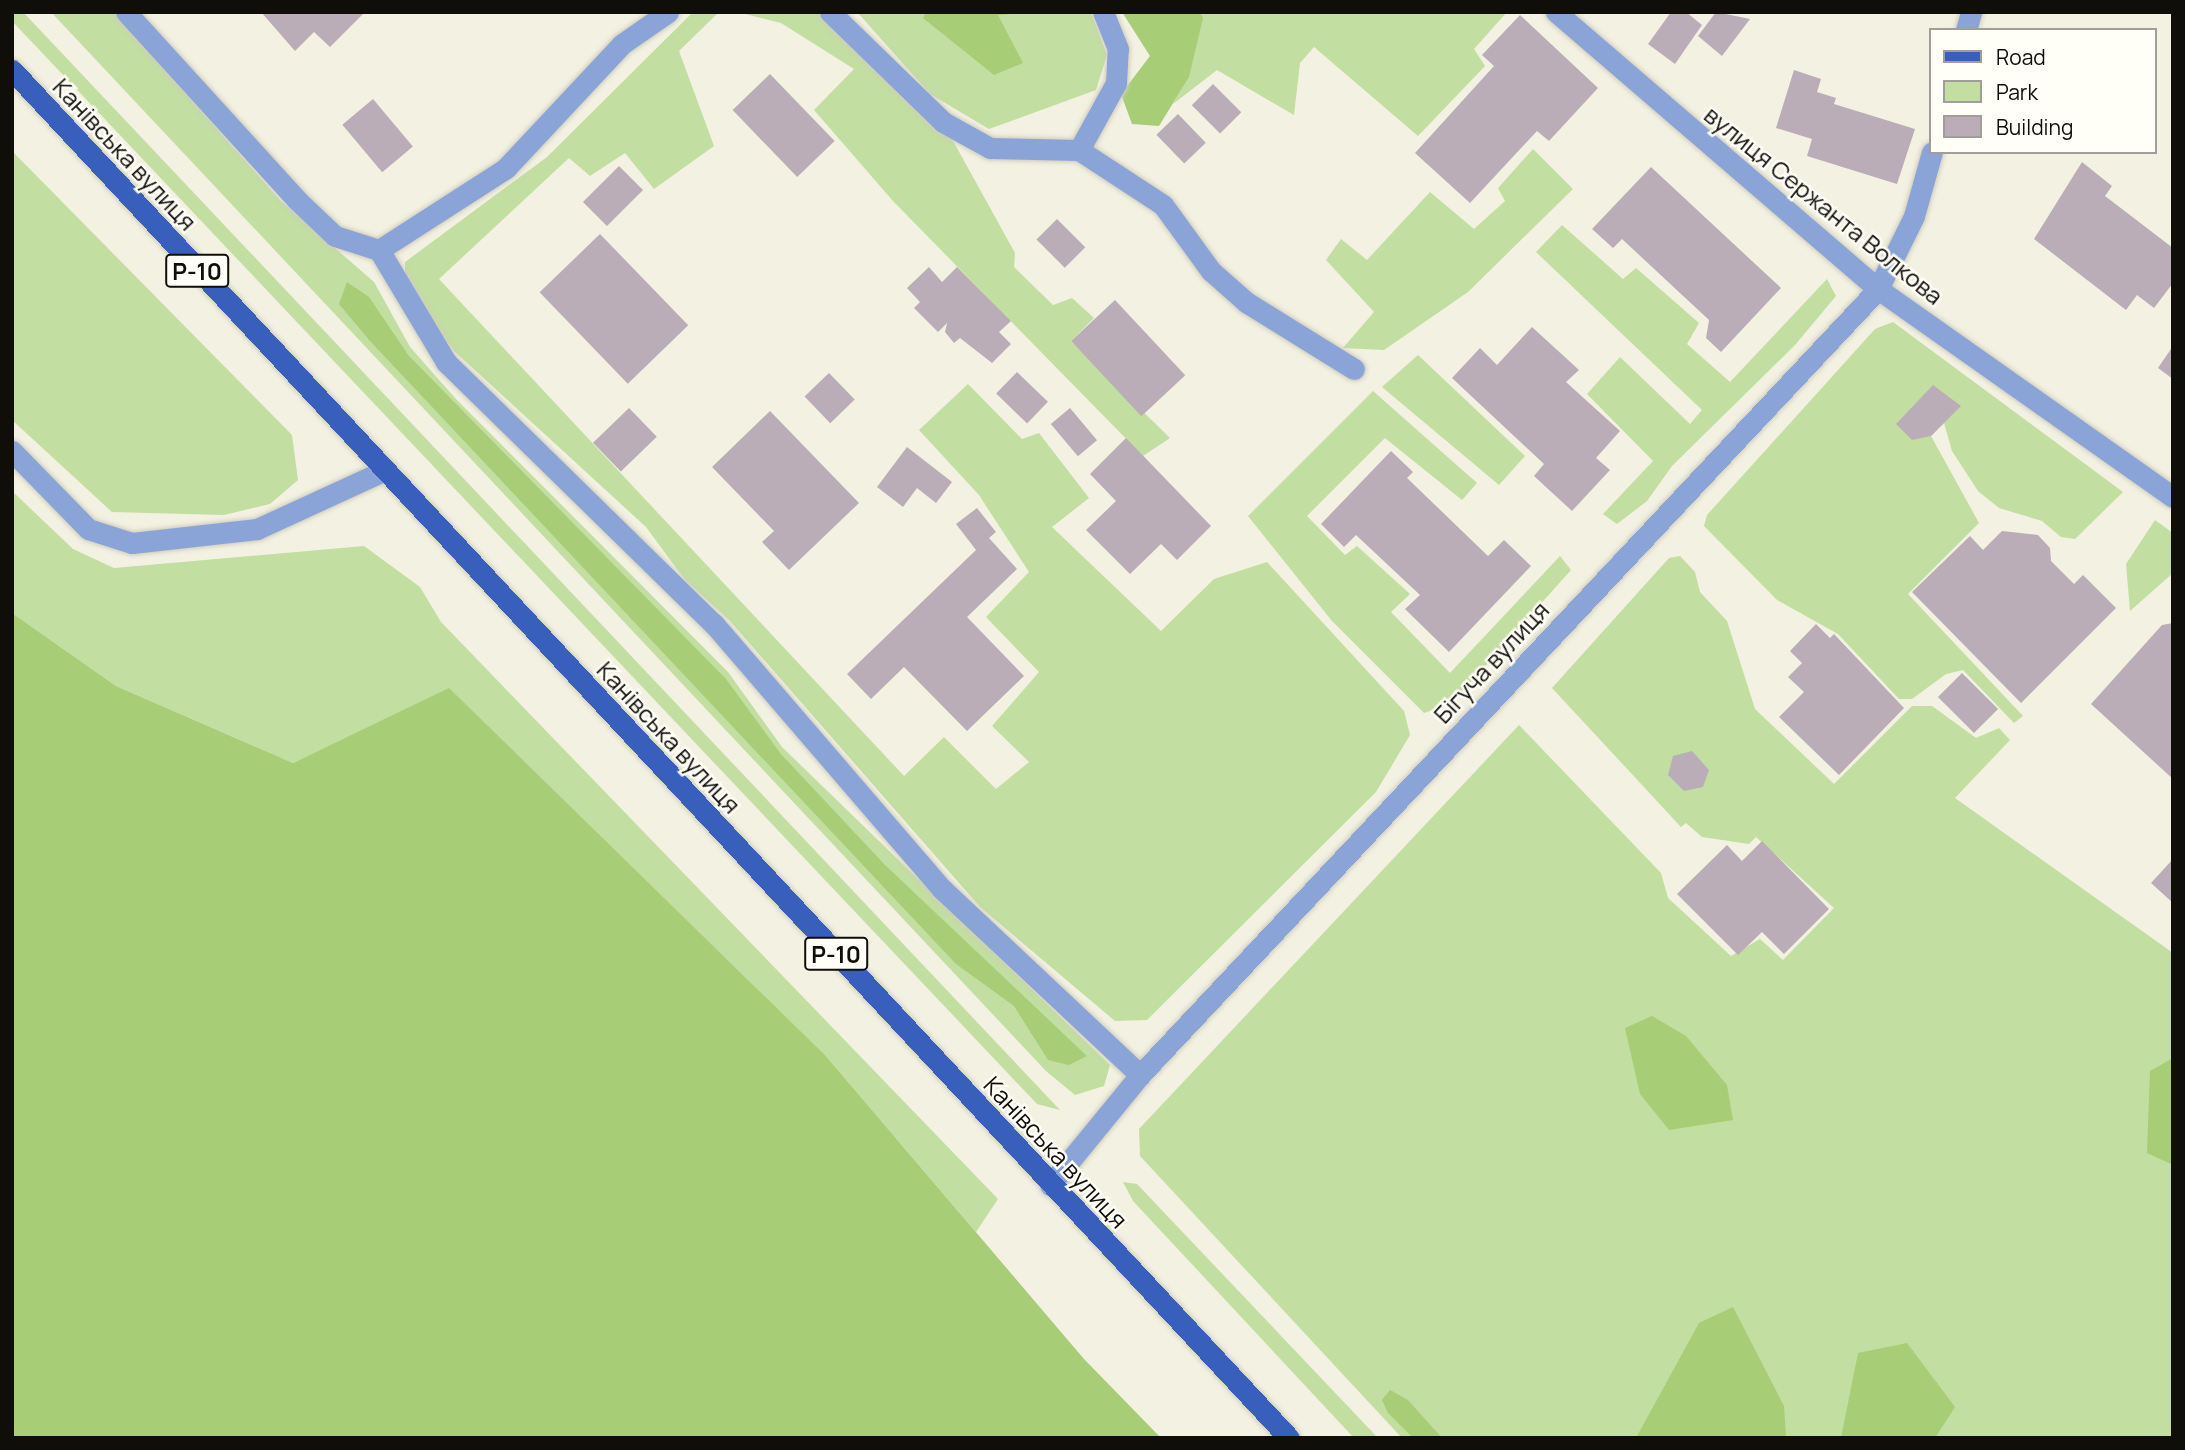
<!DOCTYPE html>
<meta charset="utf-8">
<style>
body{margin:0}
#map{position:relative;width:2185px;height:1450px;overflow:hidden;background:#f3f1e1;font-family:Manrope,sans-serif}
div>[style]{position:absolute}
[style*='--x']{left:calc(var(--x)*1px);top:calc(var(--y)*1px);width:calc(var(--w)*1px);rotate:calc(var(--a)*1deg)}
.green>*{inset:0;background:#c2dea1}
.forest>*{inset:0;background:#a7cd76}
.building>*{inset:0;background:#baadb8;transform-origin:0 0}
.roads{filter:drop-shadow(0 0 2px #cfcdbe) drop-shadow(0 0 2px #cfcdbe)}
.lane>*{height:21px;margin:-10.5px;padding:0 10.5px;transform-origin:10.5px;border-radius:10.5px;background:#8ba4d8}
.street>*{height:21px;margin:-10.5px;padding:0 10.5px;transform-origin:10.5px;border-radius:10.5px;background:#8ba4d8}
.primary>*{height:21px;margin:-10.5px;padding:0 10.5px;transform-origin:10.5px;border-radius:10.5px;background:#385fbc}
span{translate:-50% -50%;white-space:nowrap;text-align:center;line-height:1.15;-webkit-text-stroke:5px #fffef7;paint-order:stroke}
.shield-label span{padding:2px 5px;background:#fffef7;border:2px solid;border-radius:5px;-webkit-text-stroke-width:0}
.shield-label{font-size:23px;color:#0f0e09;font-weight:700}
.street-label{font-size:24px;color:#0f0e09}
.frame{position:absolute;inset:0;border:14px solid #0f0e09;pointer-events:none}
.legend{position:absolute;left:1929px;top:28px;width:228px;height:126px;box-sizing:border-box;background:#fffef7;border:2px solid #9f9e98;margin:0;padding:9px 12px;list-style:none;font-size:21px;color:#0f0e09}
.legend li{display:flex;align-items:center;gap:14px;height:35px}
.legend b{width:35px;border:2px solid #9f9e98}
</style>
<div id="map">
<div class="green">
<i style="clip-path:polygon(12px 12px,23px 12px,1060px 1110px,1037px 1104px,12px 21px)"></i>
<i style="clip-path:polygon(51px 12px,113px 12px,280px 200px,374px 282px,410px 347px,456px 399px,728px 672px,782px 747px,1110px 1065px,1104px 1086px,1075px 1095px,1046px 1071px)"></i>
<i style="clip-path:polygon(693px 12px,719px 12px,679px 51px,714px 146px,654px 189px,625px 153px,590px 176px,569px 158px,439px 279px,904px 776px,944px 737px,996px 789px,1029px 762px,992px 726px,1039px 672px,986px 617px,1029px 572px,979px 495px,919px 430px,968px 384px,1022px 439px,1039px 433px,1089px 498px,1052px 527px,1161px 631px,1214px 579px,1267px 562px,1404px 711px,1410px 735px,1376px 792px,1147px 1020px,1115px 1021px,980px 907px,730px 621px,685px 580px,646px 527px,454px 351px,405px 284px,405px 262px,547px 157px)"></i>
<i style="clip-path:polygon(737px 12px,817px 12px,952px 139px,1015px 253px,1014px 267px,1053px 305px,1072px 298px,1094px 318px,1071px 341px,1170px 438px,1143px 456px,893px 201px,814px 110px,854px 69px,781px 23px)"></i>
<i style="clip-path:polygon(857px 12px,1091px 12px,1107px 55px,1096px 90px,989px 129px,930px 94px)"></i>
<i style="clip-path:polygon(1199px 12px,1507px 12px,1474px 49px,1485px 66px,1418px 136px,1314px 47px,1300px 63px,1294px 115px,1217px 70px,1173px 104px,1189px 76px)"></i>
<i style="clip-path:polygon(1533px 149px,1573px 189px,1468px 292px,1384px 350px,1343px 348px,1374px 312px,1326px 260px,1341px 239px,1367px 260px,1430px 192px,1474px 229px,1505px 201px,1498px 188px)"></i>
<i style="clip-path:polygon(12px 151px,292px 435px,298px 480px,270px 504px,224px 515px,112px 512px,12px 420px)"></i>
<i style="clip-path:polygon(1562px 225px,1623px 279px,1636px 268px,1699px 323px,1687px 344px,1730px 382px,1827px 279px,1836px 296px,1795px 345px,1672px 466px,1647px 501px,1617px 524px,1603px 514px,1653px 461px,1587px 394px,1620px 357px,1690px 424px,1702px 410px,1536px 252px)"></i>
<i style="clip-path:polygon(1893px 322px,2123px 492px,2075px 539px,2061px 537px,2042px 521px,1999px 508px,1978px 491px,1952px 451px,1944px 423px,1931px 436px,1979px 523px,1908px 594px,2023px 716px,2014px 723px,1963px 670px,1946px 674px,1912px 699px,1899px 699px,1838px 634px,1777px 600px,1704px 526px,1707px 515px,1875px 329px)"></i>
<i style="clip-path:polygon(1418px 355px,1525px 456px,1499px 485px,1382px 387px)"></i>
<i style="clip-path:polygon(1373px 391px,1477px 483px,1462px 500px,1385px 438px,1307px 516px,1345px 555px,1357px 546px,1410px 594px,1391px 612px,1450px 673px,1560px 556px,1571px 570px,1452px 703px,1424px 713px,1332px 621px,1248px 516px)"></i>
<i style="clip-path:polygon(12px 491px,73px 549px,114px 568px,364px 546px,420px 587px,441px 622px,998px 1199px,976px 1232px,825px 1055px,449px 689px,293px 763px,116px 686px,12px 613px)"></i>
<i style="clip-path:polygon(2155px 520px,2173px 533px,2173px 573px,2130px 611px,2126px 564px)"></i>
<i style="clip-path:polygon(1680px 556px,1695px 572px,1700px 592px,1727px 621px,1755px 709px,1834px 784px,1912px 706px,1932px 706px,1976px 738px,1999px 728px,2010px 740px,1955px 798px,2173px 953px,2173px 1438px,1402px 1438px,1140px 1156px,1139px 1129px,1519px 725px,1661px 873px,1668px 898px,1731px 956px,1760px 939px,1783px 960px,1834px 908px,1756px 837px,1749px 844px,1702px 837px,1686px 823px,1681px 827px,1552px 688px,1669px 558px)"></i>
<i style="clip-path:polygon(1123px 1182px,1137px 1184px,1378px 1438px,1354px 1438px,1133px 1201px)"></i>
</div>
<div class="forest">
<i style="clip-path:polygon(926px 12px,1039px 12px,998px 15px,1023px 63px,994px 75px,923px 18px)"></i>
<i style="clip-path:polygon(1122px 12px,1199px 12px,1203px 18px,1189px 77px,1159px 126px,1132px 124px,1121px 94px,1150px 56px)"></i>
<i style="clip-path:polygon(347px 282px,369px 297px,409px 356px,726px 679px,780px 753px,885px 865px,1087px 1056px,1069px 1065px,1048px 1060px,1014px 1006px,956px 964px,370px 341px,339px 304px)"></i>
<i style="clip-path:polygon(12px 613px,116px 686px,293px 763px,449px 688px,825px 1055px,1084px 1359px,1161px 1438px,12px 1438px)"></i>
<i style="clip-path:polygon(1652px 1016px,1686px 1036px,1727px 1085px,1733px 1120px,1669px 1130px,1640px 1094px,1625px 1028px)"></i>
<i style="clip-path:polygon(2173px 1058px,2173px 1163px,2171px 1164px,2147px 1153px,2150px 1071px)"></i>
<i style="clip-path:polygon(1733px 1307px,1784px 1406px,1786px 1438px,1636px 1438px,1699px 1323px)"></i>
<i style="clip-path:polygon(1907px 1343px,1955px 1407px,1935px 1438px,1841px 1438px,1858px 1353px)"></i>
<i style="clip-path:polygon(1390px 1390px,1408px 1400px,1442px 1438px,1413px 1438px,1388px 1413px,1382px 1400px)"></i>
</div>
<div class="building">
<i style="clip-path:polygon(261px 12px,365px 12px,330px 47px,314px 32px,295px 51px)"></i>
<i style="clip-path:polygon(1671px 12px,1686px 12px,1702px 25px,1675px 64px,1648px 44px)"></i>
<i style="clip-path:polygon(1716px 12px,1750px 19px,1722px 56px,1698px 36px)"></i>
<i style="clip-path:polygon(1520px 15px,1598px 88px,1549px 141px,1537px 131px,1470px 203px,1415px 153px,1494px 66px,1482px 55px)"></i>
<i style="clip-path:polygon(1794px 70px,1821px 79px,1817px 92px,1836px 98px,1834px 104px,1915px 129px,1897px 184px,1807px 156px,1812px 139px,1776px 128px)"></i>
<i style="left:770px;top:74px;width:93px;height:52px;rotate:46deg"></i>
<i style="left:1213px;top:84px;width:40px;height:30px;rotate:45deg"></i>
<i style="left:373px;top:99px;width:62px;height:40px;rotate:50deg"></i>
<i style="left:1178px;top:114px;width:40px;height:30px;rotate:46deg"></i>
<i style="clip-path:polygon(2082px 162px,2112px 186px,2105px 196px,2173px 248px,2173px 283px,2154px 308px,2137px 295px,2126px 310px,2034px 239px)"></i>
<i style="left:619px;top:166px;width:34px;height:51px;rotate:45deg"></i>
<i style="clip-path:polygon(1651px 167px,1781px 288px,1721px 352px,1706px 338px,1709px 320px,1622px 239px,1613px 248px,1592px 229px)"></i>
<i style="left:1057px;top:219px;width:40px;height:29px;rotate:45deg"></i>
<i style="left:600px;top:234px;width:127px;height:84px;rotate:46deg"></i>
<i style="clip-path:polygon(929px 267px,942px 282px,957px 267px,1011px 321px,999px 332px,1011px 344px,992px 363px,960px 338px,954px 343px,945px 332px,947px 323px,938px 332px,914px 308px,920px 302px,907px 288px)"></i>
<i style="left:1115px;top:300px;width:103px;height:60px;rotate:47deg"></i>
<i style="clip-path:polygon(1532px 327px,1579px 370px,1566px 382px,1620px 431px,1596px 458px,1610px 470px,1572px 511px,1534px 476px,1544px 464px,1452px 378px,1480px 348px,1497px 365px)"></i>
<i style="clip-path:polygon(2173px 346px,2173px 379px,2158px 368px)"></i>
<i style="left:1017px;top:372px;width:43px;height:30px;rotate:44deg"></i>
<i style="left:829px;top:373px;width:37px;height:34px;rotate:46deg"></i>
<i style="clip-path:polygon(1933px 385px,1961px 406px,1931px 436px,1912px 440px,1896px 424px)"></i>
<i style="left:629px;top:408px;width:40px;height:50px;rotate:46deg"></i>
<i style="left:1070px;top:408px;width:42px;height:25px;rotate:50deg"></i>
<i style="clip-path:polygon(770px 411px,859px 503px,789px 570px,762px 542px,774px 531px,712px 467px)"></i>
<i style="clip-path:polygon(1126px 438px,1211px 526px,1177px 560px,1161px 544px,1130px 574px,1086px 530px,1116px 501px,1090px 474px)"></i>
<i style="clip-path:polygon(907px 447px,952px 482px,936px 503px,917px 488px,903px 507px,877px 487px)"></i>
<i style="clip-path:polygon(1391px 451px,1413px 472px,1407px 478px,1488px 556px,1504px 540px,1531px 566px,1449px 652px,1405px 609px,1420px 595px,1356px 535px,1344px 547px,1321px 524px)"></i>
<i style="clip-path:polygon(977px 508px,996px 532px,989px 538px,1017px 569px,967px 617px,1024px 676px,967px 731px,904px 667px,871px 699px,847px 674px,976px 550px,956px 524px)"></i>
<i style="clip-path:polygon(2002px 531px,2038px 535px,2050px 548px,2051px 561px,2074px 584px,2083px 575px,2116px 608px,2021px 703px,1912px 592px,1970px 536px,1983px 550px)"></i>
<i style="clip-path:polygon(2173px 623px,2173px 779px,2091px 704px,2162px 625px)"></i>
<i style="clip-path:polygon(1816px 624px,1830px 638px,1834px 634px,1904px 708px,1839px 775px,1779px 717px,1804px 692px,1788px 677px,1802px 663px,1790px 651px)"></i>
<i style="left:1962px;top:673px;width:51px;height:34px;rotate:45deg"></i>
<i style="clip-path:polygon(1692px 751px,1709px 770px,1703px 787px,1684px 791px,1668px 775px,1673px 756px)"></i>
<i style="clip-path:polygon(1762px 841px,1829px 909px,1784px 954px,1762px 932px,1738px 955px,1677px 894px,1727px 845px,1742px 861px)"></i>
<i style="clip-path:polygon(2173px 859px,2173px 903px,2151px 883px)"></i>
</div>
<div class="roads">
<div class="lane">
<i style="--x:126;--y:12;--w:254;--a:47.7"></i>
<i style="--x:297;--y:200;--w:52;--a:43.5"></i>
<i style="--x:335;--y:236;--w:46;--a:17.7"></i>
<i style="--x:379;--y:250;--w:151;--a:-32.8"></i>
<i style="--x:506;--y:168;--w:170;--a:-46.9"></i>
<i style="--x:622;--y:44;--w:56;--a:-34.8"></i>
<i style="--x:830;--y:12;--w:158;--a:44.2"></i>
<i style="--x:943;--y:122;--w:54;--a:29"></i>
<i style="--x:990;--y:148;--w:89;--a:1.3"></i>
<i style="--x:1079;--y:150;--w:100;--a:33.2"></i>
<i style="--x:1163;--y:205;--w:82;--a:54"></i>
<i style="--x:1211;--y:271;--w:47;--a:41.5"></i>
<i style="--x:1246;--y:302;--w:127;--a:31.8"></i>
<i style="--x:1079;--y:150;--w:77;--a:-61.1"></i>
<i style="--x:1116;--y:83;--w:34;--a:-87"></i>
<i style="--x:1118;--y:49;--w:40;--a:-112"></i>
<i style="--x:379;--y:250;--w:131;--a:59.1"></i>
<i style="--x:446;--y:362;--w:375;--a:44.4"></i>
<i style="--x:714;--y:624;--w:350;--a:49.3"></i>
<i style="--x:942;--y:889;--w:272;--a:43.2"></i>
<i style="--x:12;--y:451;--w:109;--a:45.7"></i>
<i style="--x:88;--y:529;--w:46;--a:17.7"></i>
<i style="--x:132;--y:543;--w:126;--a:-6.4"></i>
<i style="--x:257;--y:529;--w:136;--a:-24.7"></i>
</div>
<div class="street">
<i style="--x:1556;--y:12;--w:425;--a:40.7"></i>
<i style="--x:1878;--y:289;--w:361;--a:35.2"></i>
<i style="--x:1966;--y:30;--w:19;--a:-74"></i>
<i style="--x:1050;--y:1185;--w:142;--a:-50.7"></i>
<i style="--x:1140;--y:1075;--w:1078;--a:-46.8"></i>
<i style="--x:1878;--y:289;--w:81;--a:-63.7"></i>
<i style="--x:1914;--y:216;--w:66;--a:-74.3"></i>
</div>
<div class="primary">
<i style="--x:12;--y:70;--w:1871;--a:46.97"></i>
</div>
</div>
<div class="shield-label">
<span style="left:197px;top:271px">Р-10</span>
<span style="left:836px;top:954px">Р-10</span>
</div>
<div class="street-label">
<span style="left:125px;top:154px;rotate:47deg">Канівська вулиця</span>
<span style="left:1824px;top:205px;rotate:39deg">вулиця Сержанта Волкова</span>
<span style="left:1491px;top:662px;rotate:-47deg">Бігуча вулиця</span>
<span style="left:669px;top:737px;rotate:47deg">Канівська вулиця</span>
<span style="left:1056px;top:1152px;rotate:47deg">Канівська вулиця</span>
</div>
<div class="frame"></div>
<ul class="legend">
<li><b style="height:9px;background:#385fbc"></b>Road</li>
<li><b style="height:19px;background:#c2dea1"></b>Park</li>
<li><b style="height:19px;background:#baadb8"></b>Building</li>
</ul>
</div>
